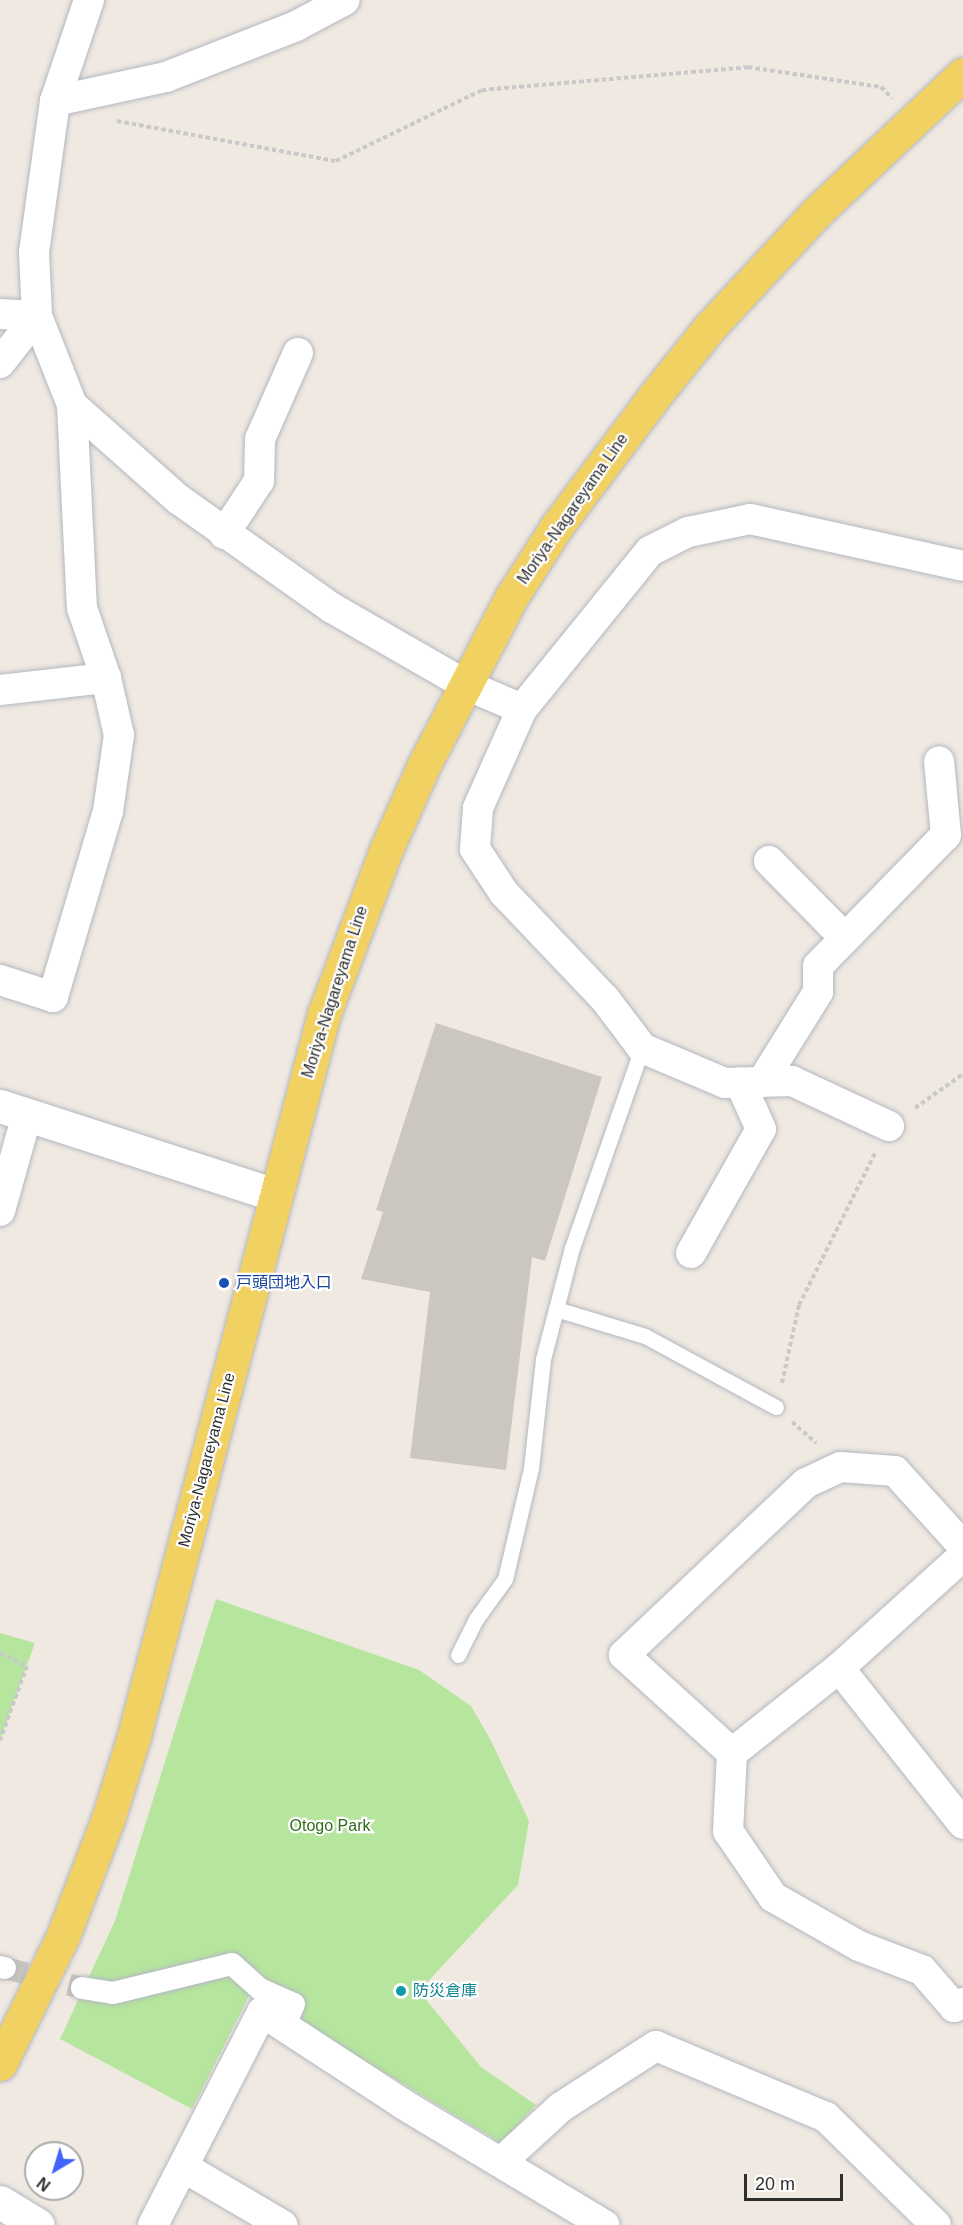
<!DOCTYPE html>
<meta charset="utf-8">
<style>
body{margin:0}
#map{position:relative;width:963px;height:2225px;overflow:hidden;background:#efe9e1;font-family:Helvetica,"Noto Sans JP",sans-serif}
div>[style]{position:absolute}
[style*='--x']{left:calc(var(--x)*1px);top:calc(var(--y)*1px);width:calc(var(--w)*1px);rotate:calc(var(--a)*1deg)}
.green>*{inset:0;background:#b6e59e}
.building>*{inset:0;background:#cbc7bf}
.pedestrian-tunnel>*{height:22px;margin-top:-11px;transform-origin:0;background:repeating-linear-gradient(90deg,#c8c4bd 0 22px,transparent 0 33px)}
.path>*{height:4px;margin-top:-2px;transform-origin:0;background:repeating-linear-gradient(90deg,#c9c9c9 0 4.5px,transparent 0 7.5px)}
.roads{filter:drop-shadow(0 0 2px #b4b7c1) drop-shadow(0 0 2px #b4b7c1)}
.service>*{height:15px;margin:-7.5px;padding:0 7.5px;transform-origin:7.5px;border-radius:7.5px;background:#fff}
.pedestrian>*{height:22px;margin:-11px;padding:0 11px;transform-origin:11px;border-radius:11px;background:#fff}
.minor>*{height:30px;margin:-15px;padding:0 15px;transform-origin:15px;border-radius:15px;background:#fff}
.tertiary>*{height:33px;margin:-16.5px;padding:0 16.5px;transform-origin:16.5px;border-radius:16.5px;background:#fff}
.primary>*{height:33px;margin:-16.5px;padding:0 16.5px;transform-origin:16.5px;border-radius:16.5px;background:#f2d163}
.dots>*{width:16px;height:16px;translate:-50% -50%;box-sizing:border-box;border:3px solid #fff;border-radius:50%}
span{translate:-50% -50%;white-space:nowrap;text-align:center;line-height:1.15;-webkit-text-stroke:4.5px #fff;paint-order:stroke}
.street-label{font-size:16px;color:#2e2e2e}
.transit-label{font-size:16px;color:#164399}
.left{translate:0 -50%;text-align:left}
.park-label{font-size:16px;color:#2c6e1b}
.culture-label{font-size:16px;color:#0d838f}
.north{position:absolute;left:24px;top:2141px;width:60px;height:60px;box-sizing:border-box;background:#fff;border:2px solid #ababab;border-radius:50%;rotate:218deg;font-size:16px;font-weight:700;line-height:24px;text-align:center;color:#2e2e2e}
.north::after{content:'';display:block;margin:auto;width:21px;height:27px;background:#4264fb;clip-path:polygon(50% 0,100% 100%,50% 72%,0 100%)}
.scale{position:absolute;left:744px;top:2174px;width:99px;height:27px;box-sizing:border-box;border:3px solid #2e2e2e;border-top:0;padding-left:8px;font-size:18px;line-height:21px;white-space:nowrap;color:#2e2e2e;-webkit-text-stroke:4px #fff;paint-order:stroke}
</style>
<div id="map">
<div class="green">
<i style="clip-path:polygon(216px 1599px,419px 1670px,471px 1706px,490px 1739px,529px 1821px,518px 1885px,419px 1991px,481px 2067px,536px 2105px,501px 2143px,251px 1992px,192px 2109px,60px 2039px,115px 1921px)"></i>
<i style="clip-path:polygon(0 1633px,35px 1643px,0 1740px)"></i>
</div>
<div class="building">
<i style="clip-path:polygon(436px 1023px,602px 1077px,545px 1261px,532px 1257px,506px 1470px,410px 1458px,430px 1292px,361px 1279px,383px 1212px,376px 1210px)"></i>
</div>
<div class="pedestrian-tunnel">
<i style="--x:5;--y:1968;--w:80;--a:14.6"></i>
</div>
<div class="path">
<i style="--x:117;--y:121;--w:223;--a:10.4"></i>
<i style="--x:336;--y:161;--w:162;--a:-25.9"></i>
<i style="--x:482;--y:90;--w:267;--a:-4.9"></i>
<i style="--x:748;--y:67;--w:134;--a:8.6"></i>
<i style="--x:881;--y:87;--w:16;--a:45"></i>
<i style="--x:915;--y:1108;--w:59;--a:-35.3"></i>
<i style="--x:782;--y:1383;--w:80;--a:-77.7"></i>
<i style="--x:799;--y:1305;--w:170;--a:-63.4"></i>
<i style="--x:792;--y:1422;--w:32;--a:41"></i>
<i style="--x:0;--y:1653;--w:30;--a:26"></i>
<i style="--x:27;--y:1666;--w:79;--a:110"></i>
</div>
<div class="roads">
<div class="service">
<i style="--x:556;--y:1309;--w:93;--a:16.9"></i>
<i style="--x:645;--y:1336;--w:149;--a:28.5"></i>
<i style="--x:458;--y:1655;--w:40;--a:-63.4"></i>
<i style="--x:476;--y:1619;--w:49;--a:-54.1"></i>
<i style="--x:505;--y:1579;--w:114;--a:-76.8"></i>
<i style="--x:531;--y:1468;--w:110;--a:-83.7"></i>
<i style="--x:543;--y:1359;--w:115;--a:-75.4"></i>
<i style="--x:572;--y:1248;--w:212;--a:-70.7"></i>
</div>
<div class="pedestrian">
<i style="--x:0;--y:1967;--w:5;--a:11"></i>
<i style="--x:82;--y:1988;--w:31;--a:9"></i>
<i style="--x:113;--y:1993;--w:122;--a:-13.7"></i>
<i style="--x:232;--y:1964;--w:38;--a:42"></i>
<i style="--x:260;--y:1989;--w:37;--a:24"></i>
<i style="--x:294;--y:2004;--w:23;--a:113"></i>
</div>
<div class="minor">
<i style="--x:89;--y:0;--w:107;--a:108.6"></i>
<i style="--x:55;--y:101;--w:152;--a:97.9"></i>
<i style="--x:34;--y:252;--w:64;--a:87.3"></i>
<i style="--x:37;--y:316;--w:96;--a:68.5"></i>
<i style="--x:72;--y:405;--w:142;--a:41.6"></i>
<i style="--x:178;--y:499;--w:189;--a:35.3"></i>
<i style="--x:332;--y:608;--w:152;--a:29.9"></i>
<i style="--x:464;--y:684;--w:63;--a:23.3"></i>
<i style="--x:522;--y:709;--w:203;--a:-51"></i>
<i style="--x:650;--y:551;--w:42;--a:-26.6"></i>
<i style="--x:688;--y:532;--w:63;--a:-11.8"></i>
<i style="--x:750;--y:519;--w:218;--a:12.4"></i>
<i style="--x:55;--y:101;--w:114;--a:-12.2"></i>
<i style="--x:166;--y:77;--w:140;--a:-21.4"></i>
<i style="--x:296;--y:26;--w:55;--a:-28"></i>
<i style="--x:0;--y:314;--w:37;--a:3"></i>
<i style="--x:0;--y:363;--w:60;--a:-51.8"></i>
<i style="--x:72;--y:405;--w:203;--a:87.2"></i>
<i style="--x:82;--y:608;--w:74;--a:71.1"></i>
<i style="--x:224;--y:534;--w:64;--a:-56.6"></i>
<i style="--x:259;--y:481;--w:42;--a:-88.6"></i>
<i style="--x:260;--y:439;--w:94;--a:-66.2"></i>
<i style="--x:0;--y:690;--w:107;--a:-6.5"></i>
<i style="--x:106;--y:678;--w:58;--a:77.2"></i>
<i style="--x:119;--y:735;--w:77;--a:98.2"></i>
<i style="--x:108;--y:811;--w:194;--a:106.5"></i>
<i style="--x:53;--y:997;--w:56;--a:-162.2"></i>
<i style="--x:522;--y:709;--w:108;--a:114"></i>
<i style="--x:478;--y:808;--w:41;--a:94.2"></i>
<i style="--x:475;--y:849;--w:53;--a:56.6"></i>
<i style="--x:504;--y:893;--w:146;--a:46.4"></i>
<i style="--x:605;--y:999;--w:61;--a:52.9"></i>
<i style="--x:642;--y:1048;--w:90;--a:22.9"></i>
<i style="--x:725;--y:1083;--w:67;--a:-1.7"></i>
<i style="--x:792;--y:1081;--w:107;--a:24.9"></i>
<i style="--x:769;--y:861;--w:108;--a:45.4"></i>
<i style="--x:762;--y:1082;--w:106;--a:-58.1"></i>
<i style="--x:818;--y:992;--w:26;--a:-90"></i>
<i style="--x:818;--y:966;--w:183;--a:-45.7"></i>
<i style="--x:946;--y:835;--w:74;--a:-95.4"></i>
<i style="--x:0;--y:1211;--w:100;--a:-74.3"></i>
<i style="--x:691;--y:1253;--w:142;--a:-60.6"></i>
<i style="--x:761;--y:1129;--w:51;--a:-114.5"></i>
<i style="--x:963;--y:1556;--w:167;--a:137.9"></i>
<i style="--x:839;--y:1668;--w:137;--a:141.5"></i>
<i style="--x:732;--y:1753;--w:78;--a:92.9"></i>
<i style="--x:728;--y:1831;--w:80;--a:55.7"></i>
<i style="--x:773;--y:1897;--w:99;--a:29.7"></i>
<i style="--x:859;--y:1946;--w:67;--a:20.9"></i>
<i style="--x:922;--y:1970;--w:49;--a:49.1"></i>
<i style="--x:954;--y:2007;--w:10;--a:-24"></i>
<i style="--x:839;--y:1668;--w:199;--a:51.5"></i>
<i style="--x:732;--y:1753;--w:146;--a:-137.8"></i>
<i style="--x:624;--y:1655;--w:250;--a:-43.4"></i>
<i style="--x:806;--y:1483;--w:38;--a:-25"></i>
<i style="--x:841;--y:1467;--w:54;--a:4.2"></i>
<i style="--x:895;--y:1471;--w:101;--a:47.8"></i>
<i style="--x:501;--y:2162;--w:81;--a:-42.5"></i>
<i style="--x:561;--y:2107;--w:113;--a:-32.7"></i>
<i style="--x:656;--y:2046;--w:184;--a:22.7"></i>
<i style="--x:826;--y:2117;--w:154;--a:44.5"></i>
<i style="--x:185;--y:2168;--w:113;--a:30.4"></i>
<i style="--x:153;--y:2225;--w:239;--a:-62.9"></i>
<i style="--x:262;--y:2012;--w:168;--a:33.1"></i>
<i style="--x:403;--y:2104;--w:235;--a:31"></i>
</div>
<div class="tertiary">
<i style="--x:0;--y:1106;--w:290;--a:17.9"></i>
<i style="--x:0;--y:2202;--w:44;--a:31.2"></i>
</div>
<div class="primary">
<i style="--x:0;--y:2064;--w:143;--a:-63.8"></i>
<i style="--x:63;--y:1936;--w:125;--a:-69"></i>
<i style="--x:108;--y:1819;--w:87;--a:-72.6"></i>
<i style="--x:134;--y:1736;--w:747;--a:-75.26"></i>
<i style="--x:324;--y:1014;--w:175;--a:-69.3"></i>
<i style="--x:386;--y:850;--w:93;--a:-65.9"></i>
<i style="--x:424;--y:765;--w:188;--a:-62.5"></i>
<i style="--x:511;--y:598;--w:85;--a:-57.4"></i>
<i style="--x:557;--y:526;--w:160;--a:-53.1"></i>
<i style="--x:653;--y:398;--w:90;--a:-51.3"></i>
<i style="--x:709;--y:328;--w:157;--a:-47.1"></i>
<i style="--x:816;--y:213;--w:202;--a:-43.4"></i>
</div>
</div>
<div class="dots">
<i style="left:224px;top:1283px;background:#1a4fb4"></i>
<i style="left:401px;top:1991px;background:#0f9aa8"></i>
</div>
<div class="street-label">
<span style="left:573px;top:509px;rotate:-55deg">Moriya-Nagareyama Line</span>
<span style="left:335px;top:992px;rotate:-72deg">Moriya-Nagareyama Line</span>
<span style="left:207px;top:1460px;rotate:-75deg">Moriya-Nagareyama Line</span>
</div>
<div class="transit-label">
<span class="left" style="left:236px;top:1283px">戸頭団地入口</span>
</div>
<div class="park-label">
<span style="left:330px;top:1826px">Otogo Park</span>
</div>
<div class="culture-label">
<span class="left" style="left:413px;top:1991px">防災倉庫</span>
</div>
<div class="north">N</div>
<div class="scale">20 m</div>
</div>
